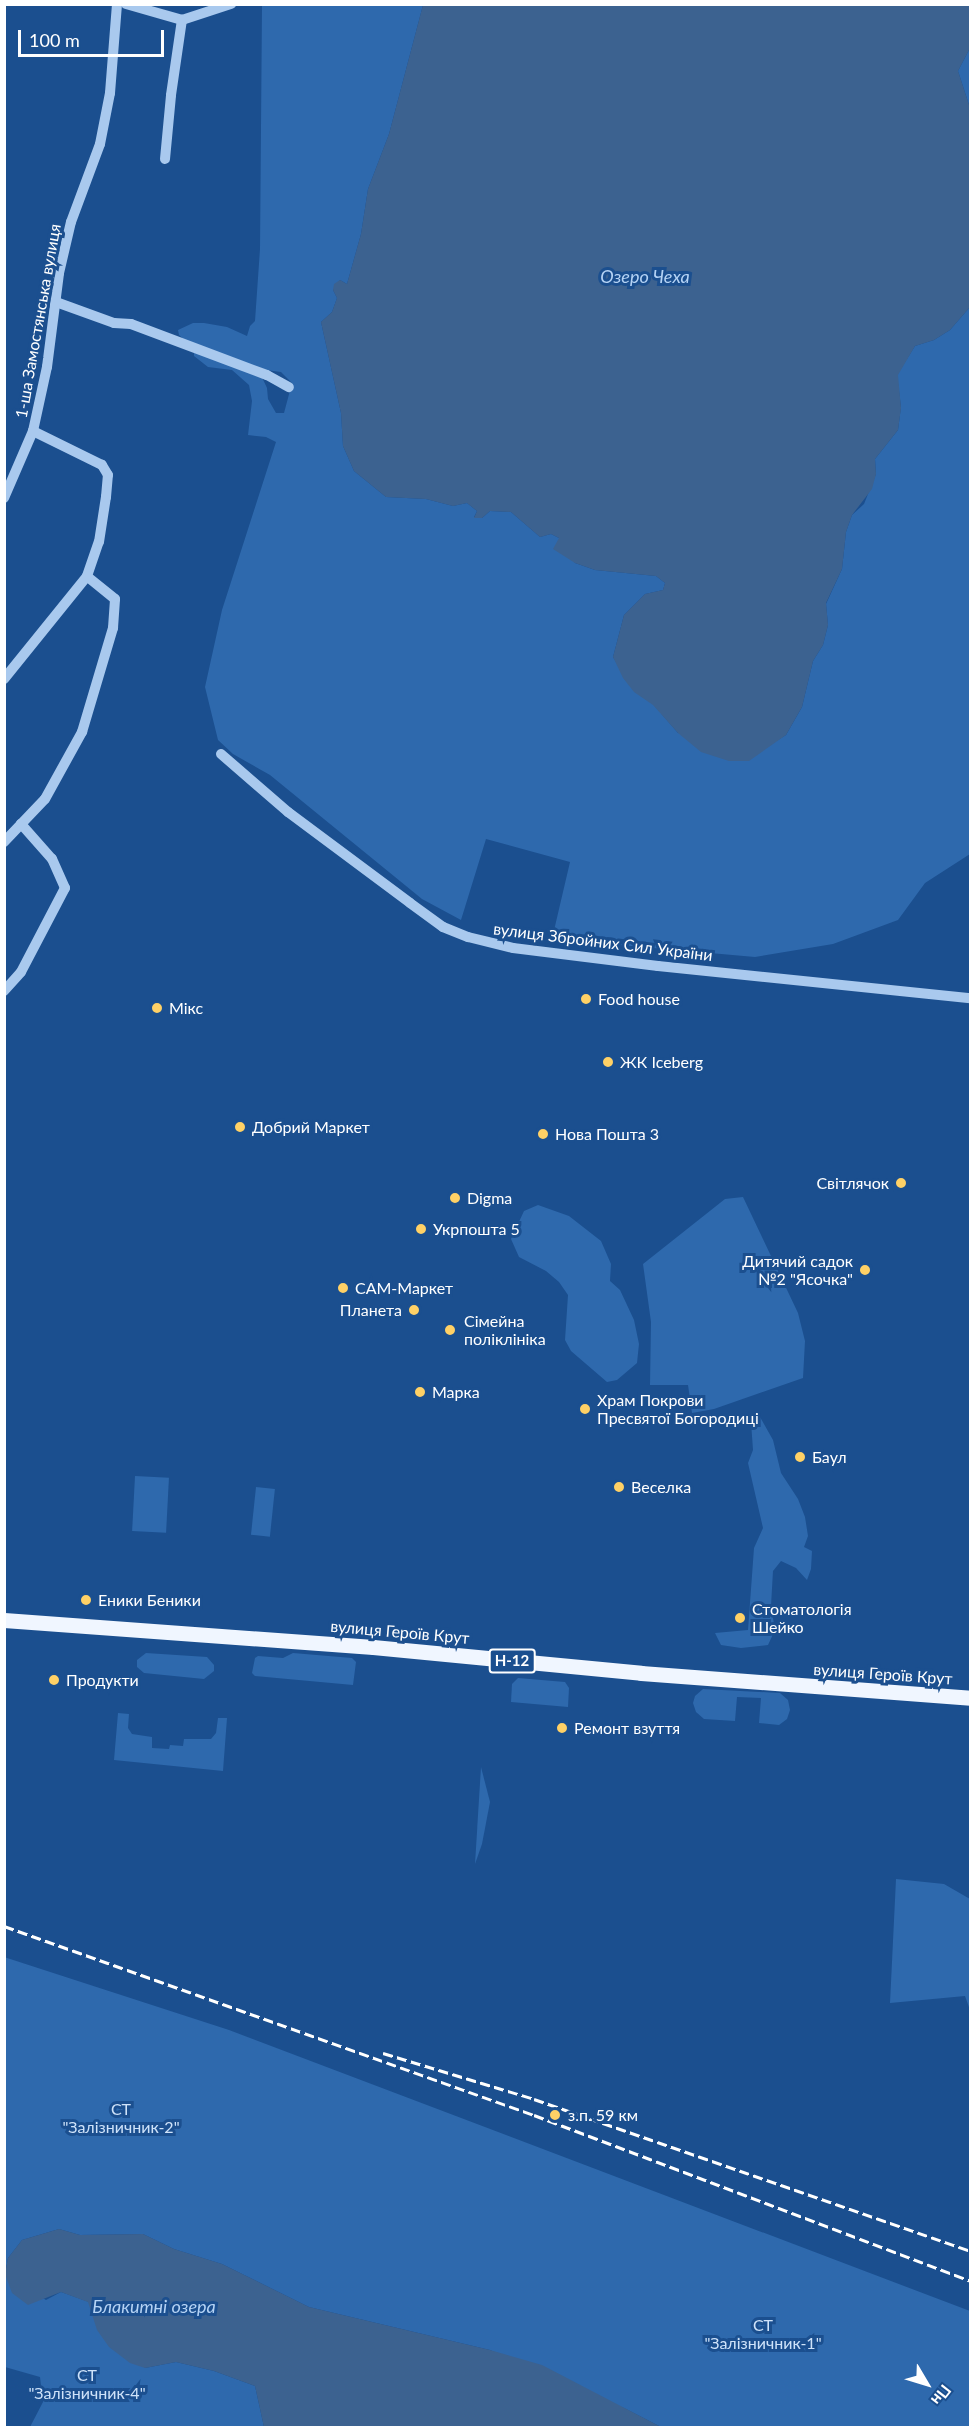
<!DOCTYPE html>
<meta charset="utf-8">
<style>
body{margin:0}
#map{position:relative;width:975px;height:2432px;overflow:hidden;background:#1b4f8f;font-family:Lato,sans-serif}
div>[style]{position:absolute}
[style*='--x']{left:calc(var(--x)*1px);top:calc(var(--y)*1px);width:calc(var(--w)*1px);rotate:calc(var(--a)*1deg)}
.green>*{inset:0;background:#2e69ad;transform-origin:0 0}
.water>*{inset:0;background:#3c6290}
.minor>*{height:10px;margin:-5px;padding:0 5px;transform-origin:5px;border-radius:5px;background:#a9c9ee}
.major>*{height:15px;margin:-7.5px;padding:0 7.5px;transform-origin:7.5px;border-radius:7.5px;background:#f0f6ff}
.rail>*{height:3px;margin-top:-1.5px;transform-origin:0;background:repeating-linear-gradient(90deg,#fff 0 10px,transparent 0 14.5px)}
.dots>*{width:16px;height:16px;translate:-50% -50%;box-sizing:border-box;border:3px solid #1b4f8f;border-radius:50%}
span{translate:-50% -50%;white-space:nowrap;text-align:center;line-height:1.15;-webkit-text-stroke:6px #1b4f8f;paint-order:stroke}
.shield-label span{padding:2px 4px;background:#1b4f8f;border:2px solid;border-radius:4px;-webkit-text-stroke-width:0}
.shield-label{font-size:15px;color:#fff;font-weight:700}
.street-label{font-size:16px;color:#fff}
.poi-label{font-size:16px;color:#fff}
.left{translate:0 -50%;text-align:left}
.right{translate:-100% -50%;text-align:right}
.park-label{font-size:16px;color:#cfe3fa}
.water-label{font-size:18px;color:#b5d3f5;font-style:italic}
.frame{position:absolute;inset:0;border:6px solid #fff;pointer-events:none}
.north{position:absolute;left:897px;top:2354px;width:60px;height:60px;-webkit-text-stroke:4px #1b4f8f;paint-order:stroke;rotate:128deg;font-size:16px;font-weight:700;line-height:24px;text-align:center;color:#fff}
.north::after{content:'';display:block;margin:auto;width:21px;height:27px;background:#fff;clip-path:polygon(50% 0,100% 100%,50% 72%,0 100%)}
.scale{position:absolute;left:18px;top:30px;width:146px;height:27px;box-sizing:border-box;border:3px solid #fff;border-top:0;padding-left:8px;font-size:18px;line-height:21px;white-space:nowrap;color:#fff;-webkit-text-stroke:4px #1b4f8f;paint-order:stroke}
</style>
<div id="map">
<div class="green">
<i style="clip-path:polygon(evenodd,262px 5px,423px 5px,389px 134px,368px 189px,361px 234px,347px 284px,340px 280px,333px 290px,337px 298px,332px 312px,321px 322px,341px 413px,343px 446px,354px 471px,386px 497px,426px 499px,453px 506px,467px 503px,477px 511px,474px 517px,482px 518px,490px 511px,511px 512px,540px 537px,551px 534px,559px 538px,575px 563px,595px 570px,656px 576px,665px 583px,663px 590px,645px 594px,624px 615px,613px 657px,634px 691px,653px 704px,678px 733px,768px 746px,786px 735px,802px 707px,813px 661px,823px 645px,828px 625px,826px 604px,842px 569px,846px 532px,852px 515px,864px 504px,876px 474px,875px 459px,898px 430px,901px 407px,897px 375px,915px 346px,934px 340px,950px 330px,970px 307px,970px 854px,925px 883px,898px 920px,833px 944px,755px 957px,552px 939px,570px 862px,486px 839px,461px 920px,422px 899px,270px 775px,233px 754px,218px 740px,205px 687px,222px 610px,276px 442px,266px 437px,248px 435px,252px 401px,249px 385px,232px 370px,208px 367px,194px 356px,194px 349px,179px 335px,178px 330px,193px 323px,204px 323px,227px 327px,247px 336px,250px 326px,255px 321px,260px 249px,262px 5px,266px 370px,281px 372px,292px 383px,284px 413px,276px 413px,268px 399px,267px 388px,260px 373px,266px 370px)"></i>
<i style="clip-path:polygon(970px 48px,970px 108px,958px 71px)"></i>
<i style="clip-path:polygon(743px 1197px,798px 1313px,805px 1341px,803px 1378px,714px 1409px,692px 1413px,688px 1385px,650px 1385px,651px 1322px,643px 1264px,725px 1199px)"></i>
<i style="clip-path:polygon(538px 1205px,569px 1216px,601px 1241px,611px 1264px,610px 1281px,620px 1290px,634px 1320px,639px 1344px,637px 1363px,617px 1380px,607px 1382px,571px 1351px,565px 1340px,568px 1295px,559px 1282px,546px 1271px,519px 1257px,511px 1239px,524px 1211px)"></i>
<i style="clip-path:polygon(760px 1417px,773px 1440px,781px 1473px,798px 1499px,805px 1517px,808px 1536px,804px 1547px,812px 1551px,811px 1569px,807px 1580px,796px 1568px,781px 1561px,773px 1571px,771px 1606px,775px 1630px,768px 1645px,741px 1648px,721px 1645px,715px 1633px,748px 1630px,754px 1548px,763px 1528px,748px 1463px,753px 1450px,751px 1422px)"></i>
<i style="left:135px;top:1476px;width:34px;height:55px;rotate:3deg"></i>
<i style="left:256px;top:1487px;width:19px;height:48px;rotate:6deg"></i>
<i style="clip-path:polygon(146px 1653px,207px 1657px,214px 1665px,214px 1671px,204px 1679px,144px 1673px,137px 1667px,137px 1660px)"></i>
<i style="clip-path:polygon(293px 1653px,352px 1658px,356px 1662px,353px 1685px,255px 1676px,252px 1673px,255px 1658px,258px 1656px,283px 1658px)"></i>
<i style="clip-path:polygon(518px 1678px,565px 1682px,569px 1688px,568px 1707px,511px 1702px,512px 1684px)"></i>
<i style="clip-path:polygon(703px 1689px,780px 1693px,788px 1700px,790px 1710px,787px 1719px,779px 1725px,759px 1723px,761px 1698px,737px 1697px,735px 1721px,704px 1719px,696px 1712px,693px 1703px,695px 1696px)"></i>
<i style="clip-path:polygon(118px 1713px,129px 1714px,128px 1728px,132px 1734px,152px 1737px,152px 1748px,169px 1749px,170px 1745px,183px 1746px,184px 1739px,211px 1739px,216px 1733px,218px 1718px,227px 1718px,223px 1771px,114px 1760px)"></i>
<i style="clip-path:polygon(481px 1767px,490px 1802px,482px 1844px,475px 1864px)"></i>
<i style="clip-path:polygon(896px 1879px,944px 1884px,970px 1899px,970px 2010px,965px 1996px,890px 2003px)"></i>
<i style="clip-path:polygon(4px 1957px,229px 2030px,970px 2311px,970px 2427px,661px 2427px,626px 2409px,490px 2350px,309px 2307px,222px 2264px,174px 2249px,143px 2234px,80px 2235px,59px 2229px,22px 2240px,8px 2258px,5px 2275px,46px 2300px,61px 2292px,89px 2302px,93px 2315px,145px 2368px,176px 2362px,214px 2371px,255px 2386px,264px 2427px,30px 2427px,43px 2402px,40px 2377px,5px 2367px)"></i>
</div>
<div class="water">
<i style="clip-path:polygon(423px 5px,970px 5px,970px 48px,958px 71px,970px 108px,970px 307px,950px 330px,934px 340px,915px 346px,898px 375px,901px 408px,898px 430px,875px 459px,876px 474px,872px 489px,852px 515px,846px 532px,842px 569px,826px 603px,828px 625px,823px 645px,813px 661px,802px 707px,786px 735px,749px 761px,729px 761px,701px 752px,678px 733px,653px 705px,634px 692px,623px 678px,613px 657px,624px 615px,645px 594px,663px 590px,665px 583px,656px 576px,595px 570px,575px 563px,553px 549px,559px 538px,551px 534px,540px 537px,511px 512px,490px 511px,482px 518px,474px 518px,477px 511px,467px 503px,453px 506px,426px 499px,386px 497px,354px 471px,343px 446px,341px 413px,321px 322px,332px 312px,337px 298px,333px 290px,334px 284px,340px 280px,347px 284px,361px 234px,368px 189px,389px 134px)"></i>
<i style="clip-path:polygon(59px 2229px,80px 2235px,143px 2234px,174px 2249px,222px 2264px,309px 2307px,490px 2350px,542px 2365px,661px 2427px,264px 2427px,255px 2386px,214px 2371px,176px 2362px,145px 2368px,130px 2363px,109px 2347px,97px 2330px,88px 2302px,61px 2292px,28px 2305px,12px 2293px,5px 2274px,8px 2258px,22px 2240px)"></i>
</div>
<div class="minor">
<i style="--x:126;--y:4;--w:58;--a:15.9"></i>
<i style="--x:182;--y:20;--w:52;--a:-18.1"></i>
<i style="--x:165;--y:159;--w:64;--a:-84.6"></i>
<i style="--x:171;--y:95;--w:76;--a:-81.7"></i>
<i style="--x:56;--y:302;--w:62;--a:19.9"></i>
<i style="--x:114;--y:323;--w:17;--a:3"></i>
<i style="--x:131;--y:324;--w:145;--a:20.6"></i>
<i style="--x:267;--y:375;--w:25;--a:29"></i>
<i style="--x:4;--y:498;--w:73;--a:-66.6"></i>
<i style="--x:33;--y:431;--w:66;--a:-77.7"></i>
<i style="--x:47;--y:367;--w:95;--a:-82.7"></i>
<i style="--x:59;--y:273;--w:52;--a:-76.8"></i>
<i style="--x:71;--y:222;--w:83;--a:-69.6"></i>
<i style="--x:100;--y:144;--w:52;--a:-78.9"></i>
<i style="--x:110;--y:93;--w:89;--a:-85.5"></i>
<i style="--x:4;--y:679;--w:132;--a:-51.1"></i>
<i style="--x:87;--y:576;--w:36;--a:-71"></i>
<i style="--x:99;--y:542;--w:46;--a:-81.2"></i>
<i style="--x:106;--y:497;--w:22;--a:-85"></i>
<i style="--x:108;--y:475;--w:12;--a:-121"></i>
<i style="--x:102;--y:465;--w:77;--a:-153.8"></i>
<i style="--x:221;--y:754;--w:89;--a:40.9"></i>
<i style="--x:288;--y:812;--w:152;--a:36.7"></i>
<i style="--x:410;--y:903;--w:41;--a:36"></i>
<i style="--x:443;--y:927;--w:27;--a:22"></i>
<i style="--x:468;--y:937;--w:46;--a:13.7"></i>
<i style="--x:513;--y:948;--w:146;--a:7.1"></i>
<i style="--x:658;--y:966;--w:314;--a:5.9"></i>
<i style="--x:4;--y:842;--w:59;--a:-46.4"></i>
<i style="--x:45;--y:799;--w:77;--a:-61.1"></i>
<i style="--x:82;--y:732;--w:109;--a:-73.4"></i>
<i style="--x:113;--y:628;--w:29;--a:-86"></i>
<i style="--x:115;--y:599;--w:36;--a:-141"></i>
<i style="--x:4;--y:991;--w:25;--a:-48"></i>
<i style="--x:21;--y:972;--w:95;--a:-62.4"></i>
<i style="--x:65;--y:888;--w:32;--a:-114"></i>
<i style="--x:52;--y:859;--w:47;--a:-131.5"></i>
</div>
<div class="major">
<i style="--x:4;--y:1620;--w:370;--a:4.2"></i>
<i style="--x:373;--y:1647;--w:269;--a:5.5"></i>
<i style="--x:641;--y:1673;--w:330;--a:4.3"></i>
</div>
<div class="rail">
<i style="--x:4;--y:1926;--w:563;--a:19.63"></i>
<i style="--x:534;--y:2115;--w:467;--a:20.8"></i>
<i style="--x:383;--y:2053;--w:158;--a:16.9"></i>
<i style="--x:534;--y:2099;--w:462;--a:19.2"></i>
</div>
<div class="dots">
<i style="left:586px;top:999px;background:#ffd166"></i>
<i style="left:157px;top:1008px;background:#ffd166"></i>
<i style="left:608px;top:1062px;background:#ffd166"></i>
<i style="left:240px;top:1127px;background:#ffd166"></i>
<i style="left:543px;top:1134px;background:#ffd166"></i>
<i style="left:901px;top:1183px;background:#ffd166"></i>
<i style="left:455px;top:1198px;background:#ffd166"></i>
<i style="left:421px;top:1229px;background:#ffd166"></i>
<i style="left:865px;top:1270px;background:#ffd166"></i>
<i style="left:343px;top:1288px;background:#ffd166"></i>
<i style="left:414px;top:1310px;background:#ffd166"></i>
<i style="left:450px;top:1330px;background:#ffd166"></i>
<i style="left:420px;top:1392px;background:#ffd166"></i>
<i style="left:585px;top:1409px;background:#ffd166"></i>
<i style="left:800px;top:1457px;background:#ffd166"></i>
<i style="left:619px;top:1487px;background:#ffd166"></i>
<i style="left:86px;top:1600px;background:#ffd166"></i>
<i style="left:740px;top:1618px;background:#ffd166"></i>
<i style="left:54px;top:1680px;background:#ffd166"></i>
<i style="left:562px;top:1728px;background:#ffd166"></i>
<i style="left:555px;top:2115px;background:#ffd166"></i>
</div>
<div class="shield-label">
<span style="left:512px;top:1661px">Н-12</span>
</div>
<div class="street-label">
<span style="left:38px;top:321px;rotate:-80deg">1-ша Замостянська вулиця</span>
<span style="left:603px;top:942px;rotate:7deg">вулиця Збройних Сил України</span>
<span style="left:400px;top:1632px;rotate:5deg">вулиця Героїв Крут</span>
<span style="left:883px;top:1674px;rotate:4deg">вулиця Героїв Крут</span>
</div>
<div class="poi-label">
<span class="left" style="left:598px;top:999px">Food house</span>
<span class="left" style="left:169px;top:1008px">Мікс</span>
<span class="left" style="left:620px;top:1062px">ЖК Iceberg</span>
<span class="left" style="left:252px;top:1127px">Добрий Маркет</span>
<span class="left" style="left:555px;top:1134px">Нова Пошта 3</span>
<span class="right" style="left:889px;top:1183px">Світлячок</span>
<span class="left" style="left:467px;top:1198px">Digma</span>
<span class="left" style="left:433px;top:1229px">Укрпошта 5</span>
<span class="right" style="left:853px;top:1270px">Дитячий садок<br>№2 "Ясочка"</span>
<span class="left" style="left:355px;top:1288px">САМ-Маркет</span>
<span class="right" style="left:402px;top:1310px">Планета</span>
<span class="left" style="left:464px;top:1330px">Сімейна<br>поліклініка</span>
<span class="left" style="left:432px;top:1392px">Марка</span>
<span class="left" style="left:597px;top:1409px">Храм Покрови<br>Пресвятої Богородиці</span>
<span class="left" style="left:812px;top:1457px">Баул</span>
<span class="left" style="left:631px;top:1487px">Веселка</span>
<span class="left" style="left:98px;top:1600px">Еники Беники</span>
<span class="left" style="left:752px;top:1618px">Стоматологія<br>Шейко</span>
<span class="left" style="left:66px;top:1680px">Продукти</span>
<span class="left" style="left:574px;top:1728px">Ремонт взуття</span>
<span class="left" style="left:568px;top:2115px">з.п. 59 км</span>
</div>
<div class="park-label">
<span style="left:121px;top:2118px">СТ<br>"Залізничник-2"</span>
<span style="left:763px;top:2334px">СТ<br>"Залізничник-1"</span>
<span style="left:87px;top:2384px">СТ<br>"Залізничник-4"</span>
</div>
<div class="water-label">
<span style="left:645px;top:276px">Озеро Чеха</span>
<span style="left:154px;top:2306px">Блакитні озера</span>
</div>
<div class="frame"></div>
<div class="north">Пн</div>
<div class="scale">100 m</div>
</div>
